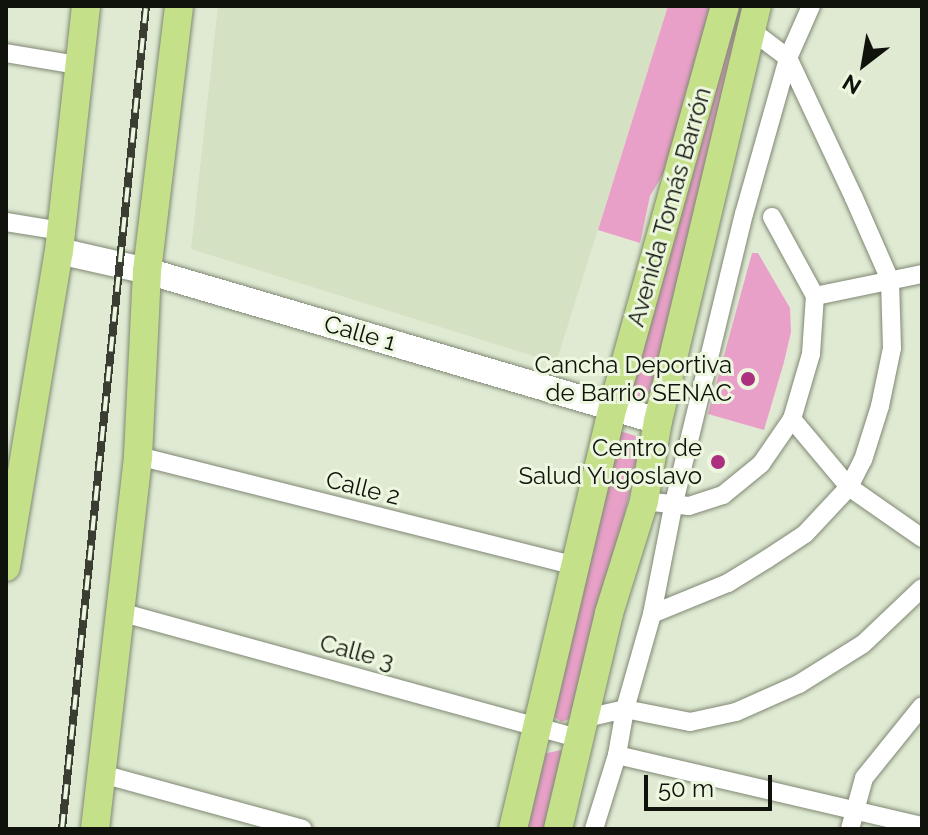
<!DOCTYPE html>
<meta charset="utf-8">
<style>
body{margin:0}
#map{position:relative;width:928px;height:835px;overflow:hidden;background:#e0ead3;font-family:Raleway,sans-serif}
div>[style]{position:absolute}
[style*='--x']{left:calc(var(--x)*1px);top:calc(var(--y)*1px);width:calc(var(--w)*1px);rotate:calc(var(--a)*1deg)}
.built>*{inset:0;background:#d4e1c2}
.green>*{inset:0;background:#e9a0c8}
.roads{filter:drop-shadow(0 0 2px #7f8873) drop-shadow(0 0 2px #7f8873)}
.street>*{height:18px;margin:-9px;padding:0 9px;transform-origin:9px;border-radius:9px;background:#fff}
.secondary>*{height:26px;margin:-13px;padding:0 13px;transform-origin:13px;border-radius:13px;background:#fff}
.primary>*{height:28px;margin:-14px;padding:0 14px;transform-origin:14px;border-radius:14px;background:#c4e089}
.rail>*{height:8px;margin-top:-4px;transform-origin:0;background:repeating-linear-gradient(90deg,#edf7e0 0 15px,#393d32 0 30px);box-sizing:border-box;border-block:2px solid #393d32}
.dots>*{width:22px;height:22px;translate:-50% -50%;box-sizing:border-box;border:4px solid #edf7e0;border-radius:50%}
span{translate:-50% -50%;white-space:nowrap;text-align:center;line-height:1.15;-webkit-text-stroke:6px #edf7e0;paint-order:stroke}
.street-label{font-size:24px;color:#10130b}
.poi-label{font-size:24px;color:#10130b}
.right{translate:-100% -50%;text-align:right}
.frame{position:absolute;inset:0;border:8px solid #10130b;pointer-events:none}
.north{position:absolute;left:824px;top:24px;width:80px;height:80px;-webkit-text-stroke:6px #edf7e0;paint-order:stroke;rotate:211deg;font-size:22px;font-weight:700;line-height:32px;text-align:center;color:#10130b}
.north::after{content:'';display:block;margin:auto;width:28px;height:36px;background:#10130b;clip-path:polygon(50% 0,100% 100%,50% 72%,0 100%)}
.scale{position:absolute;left:644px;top:775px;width:128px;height:36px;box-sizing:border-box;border:4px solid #10130b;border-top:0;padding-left:10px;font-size:24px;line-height:28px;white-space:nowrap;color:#10130b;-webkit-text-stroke:6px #edf7e0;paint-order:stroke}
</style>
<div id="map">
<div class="built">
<i style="clip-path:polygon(218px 6px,668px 6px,556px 363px,191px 249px)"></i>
</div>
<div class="green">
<i style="clip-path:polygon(668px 6px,712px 6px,666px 169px,650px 196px,640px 243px,598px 230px)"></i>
<i style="clip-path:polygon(732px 6px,758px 6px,654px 389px,644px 398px,636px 397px,631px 394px)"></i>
<i style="clip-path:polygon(752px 253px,758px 253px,790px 308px,791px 332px,784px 362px,764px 430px,708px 414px)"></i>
<i style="clip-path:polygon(620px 431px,639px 437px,640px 450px,576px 716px,562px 722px,554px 717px,553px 708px)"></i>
<i style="clip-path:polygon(561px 750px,566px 758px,549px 829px,523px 829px,543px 754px)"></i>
</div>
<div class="roads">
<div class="street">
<i style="--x:6;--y:53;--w:73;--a:9.5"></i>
<i style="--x:6;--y:222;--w:57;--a:9.1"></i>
<i style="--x:815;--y:296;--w:109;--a:-11.6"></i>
<i style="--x:792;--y:419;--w:89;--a:50"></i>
<i style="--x:849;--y:487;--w:89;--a:34.9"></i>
<i style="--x:138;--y:456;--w:452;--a:14.1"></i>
<i style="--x:644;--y:501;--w:45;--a:6.3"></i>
<i style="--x:689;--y:506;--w:36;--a:-18"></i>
<i style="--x:723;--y:495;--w:49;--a:-39.2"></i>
<i style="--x:761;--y:464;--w:55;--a:-55.4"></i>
<i style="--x:792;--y:419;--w:68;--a:-73.7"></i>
<i style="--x:811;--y:354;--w:58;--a:-86.1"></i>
<i style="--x:815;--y:296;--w:90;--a:-118.6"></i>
<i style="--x:120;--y:612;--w:479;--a:15.4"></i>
<i style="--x:652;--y:614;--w:82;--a:-22.2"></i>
<i style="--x:728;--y:583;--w:46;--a:-31.6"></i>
<i style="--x:767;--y:559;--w:45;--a:-33.3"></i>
<i style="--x:805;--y:534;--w:64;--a:-46.9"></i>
<i style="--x:849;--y:487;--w:30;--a:-63"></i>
<i style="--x:863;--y:460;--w:57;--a:-72.5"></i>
<i style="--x:880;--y:406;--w:59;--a:-78.3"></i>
<i style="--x:892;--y:348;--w:68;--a:-91.7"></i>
<i style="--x:890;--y:280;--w:90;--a:-113.7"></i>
<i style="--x:854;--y:198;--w:155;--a:-115.2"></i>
<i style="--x:788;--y:58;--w:46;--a:-142.9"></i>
<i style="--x:586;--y:718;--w:40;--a:-13"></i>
<i style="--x:625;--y:709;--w:66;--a:11.3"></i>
<i style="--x:690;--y:722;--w:47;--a:-12.3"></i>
<i style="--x:736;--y:712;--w:69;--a:-24"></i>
<i style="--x:799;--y:684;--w:75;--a:-32"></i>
<i style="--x:863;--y:644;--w:81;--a:-43.5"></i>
<i style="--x:617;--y:755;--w:313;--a:13.1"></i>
<i style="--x:102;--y:774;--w:208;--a:15.3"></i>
<i style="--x:594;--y:829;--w:77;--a:-72.7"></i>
<i style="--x:617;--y:755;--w:47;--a:-80.1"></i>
<i style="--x:625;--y:709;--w:99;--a:-74.1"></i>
<i style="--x:652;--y:614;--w:109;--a:-78.9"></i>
<i style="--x:673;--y:507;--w:301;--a:-76.4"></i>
<i style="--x:744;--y:214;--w:162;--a:-74.2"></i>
<i style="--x:788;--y:58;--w:57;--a:-66.1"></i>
<i style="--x:850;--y:829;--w:53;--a:-74.6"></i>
<i style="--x:864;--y:778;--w:92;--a:-51.1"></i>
</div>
<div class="secondary">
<i style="--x:59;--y:251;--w:90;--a:12.8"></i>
<i style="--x:147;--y:271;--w:533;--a:16.36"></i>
</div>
<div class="primary">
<i style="--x:6;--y:567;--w:320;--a:-80.5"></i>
<i style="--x:59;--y:251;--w:246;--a:-83.7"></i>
<i style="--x:95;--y:829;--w:375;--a:-83.4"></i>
<i style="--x:138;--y:456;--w:185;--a:-87.2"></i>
<i style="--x:147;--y:271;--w:267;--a:-83.1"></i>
<i style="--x:513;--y:829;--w:434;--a:-76.7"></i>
<i style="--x:613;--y:407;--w:416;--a:-74.4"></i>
<i style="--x:558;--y:829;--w:222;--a:-76.7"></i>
<i style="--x:609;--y:613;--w:117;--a:-72.6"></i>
<i style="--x:644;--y:501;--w:81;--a:-80.1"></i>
<i style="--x:658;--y:421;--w:427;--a:-76.6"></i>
</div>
</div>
<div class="rail">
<i style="--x:62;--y:829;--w:827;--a:-84.17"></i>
</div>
<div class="dots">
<i style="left:748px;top:379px;background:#ad3080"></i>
<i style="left:718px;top:462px;background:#ad3080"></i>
</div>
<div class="street-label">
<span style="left:669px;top:207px;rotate:-74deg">Avenida Tomás Barrón</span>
<span style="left:360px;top:333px;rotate:16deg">Calle 1</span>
<span style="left:363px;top:488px;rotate:14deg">Calle 2</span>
<span style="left:357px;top:652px;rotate:15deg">Calle 3</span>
</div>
<div class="poi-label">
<span class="right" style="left:732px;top:379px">Cancha Deportiva<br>de Barrio SENAC</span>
<span class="right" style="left:702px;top:462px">Centro de<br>Salud Yugoslavo</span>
</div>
<div class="frame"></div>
<div class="north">N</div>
<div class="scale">50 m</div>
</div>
